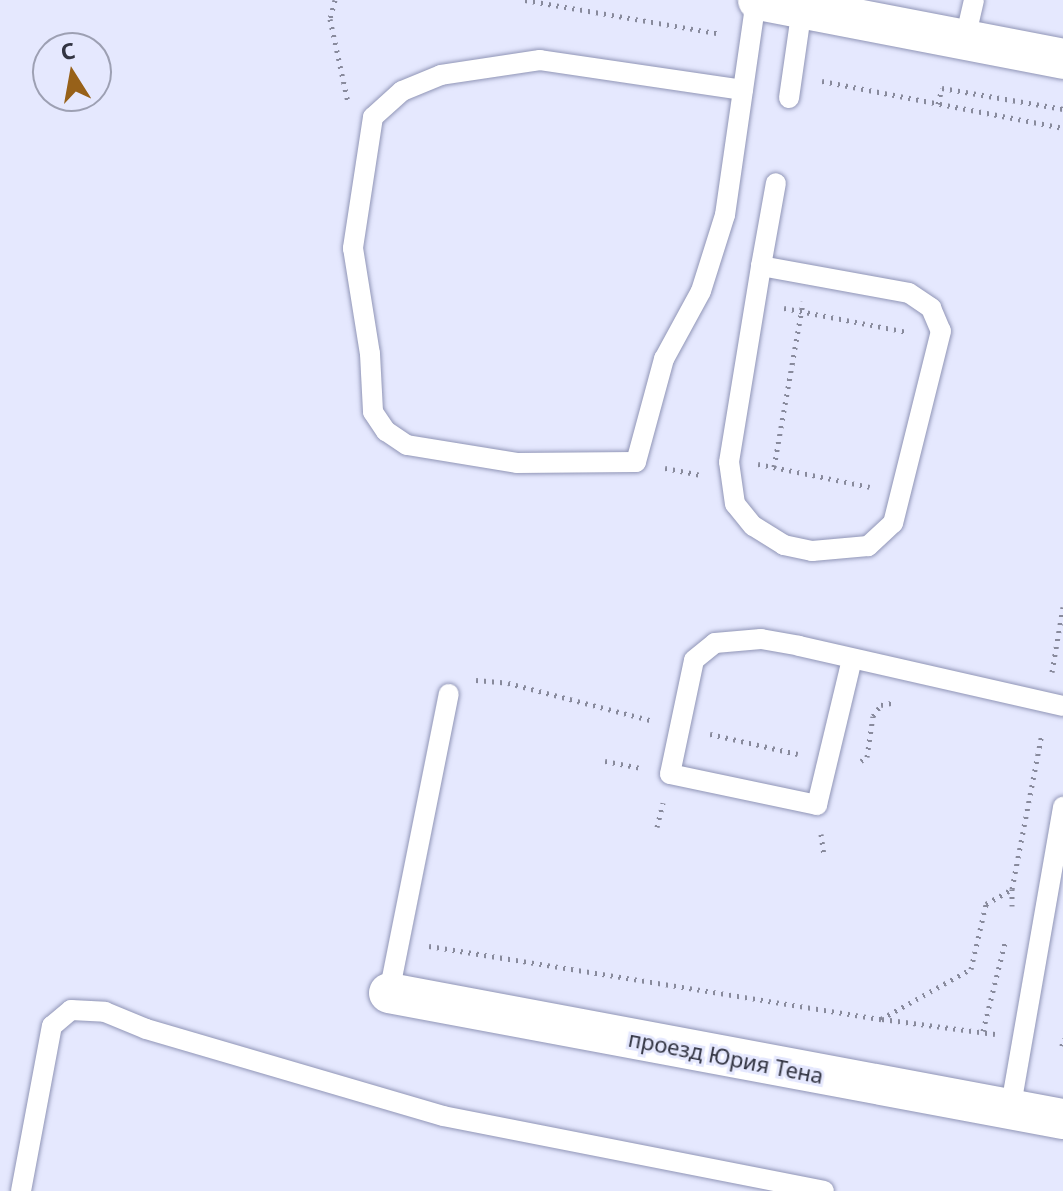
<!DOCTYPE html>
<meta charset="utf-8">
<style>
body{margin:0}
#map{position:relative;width:1063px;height:1191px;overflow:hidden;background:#e5e8fe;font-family:"Noto Sans",sans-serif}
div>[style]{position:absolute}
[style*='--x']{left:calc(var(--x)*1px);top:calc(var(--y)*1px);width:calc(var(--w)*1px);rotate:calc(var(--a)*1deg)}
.path>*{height:5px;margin-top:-2.5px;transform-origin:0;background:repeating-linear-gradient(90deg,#888a9c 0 2px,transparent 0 8px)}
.roads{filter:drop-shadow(0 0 2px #9095b6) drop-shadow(0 0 2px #9095b6)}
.lane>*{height:20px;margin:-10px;padding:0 10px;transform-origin:10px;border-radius:10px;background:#fff}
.street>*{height:40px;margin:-20px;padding:0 20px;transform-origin:20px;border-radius:20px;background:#fff}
span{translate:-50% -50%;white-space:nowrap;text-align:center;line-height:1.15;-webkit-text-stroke:6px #e5e8fe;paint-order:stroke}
.street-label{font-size:22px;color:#323442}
.north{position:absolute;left:32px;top:32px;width:80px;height:80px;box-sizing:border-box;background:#e5e8fe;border:2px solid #9da0b3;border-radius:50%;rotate:349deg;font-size:22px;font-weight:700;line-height:32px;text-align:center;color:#323442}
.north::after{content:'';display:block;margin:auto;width:28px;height:36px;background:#976119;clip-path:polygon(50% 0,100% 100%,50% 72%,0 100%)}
</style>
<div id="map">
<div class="path">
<i style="--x:335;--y:0;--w:20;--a:105"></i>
<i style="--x:330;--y:19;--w:85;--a:77.8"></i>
<i style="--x:525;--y:0;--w:199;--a:9.8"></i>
<i style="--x:822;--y:81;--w:246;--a:11"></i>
<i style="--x:938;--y:104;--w:16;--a:-76"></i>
<i style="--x:942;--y:88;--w:123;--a:9.8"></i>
<i style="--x:784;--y:308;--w:125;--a:11"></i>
<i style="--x:758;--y:464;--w:114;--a:11.6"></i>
<i style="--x:774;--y:467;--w:168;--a:-80"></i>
<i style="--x:665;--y:468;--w:38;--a:11"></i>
<i style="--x:1052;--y:672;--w:66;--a:-80.4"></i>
<i style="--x:476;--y:680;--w:32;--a:5"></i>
<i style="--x:508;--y:683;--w:147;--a:14.6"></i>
<i style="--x:710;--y:734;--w:90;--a:12.8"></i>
<i style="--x:605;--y:761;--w:36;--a:11"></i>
<i style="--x:861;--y:761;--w:7;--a:-34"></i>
<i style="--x:867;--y:757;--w:41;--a:-81.7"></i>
<i style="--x:873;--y:716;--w:14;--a:-54"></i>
<i style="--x:881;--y:705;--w:15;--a:-11"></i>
<i style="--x:657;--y:827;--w:25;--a:-76"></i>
<i style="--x:821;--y:834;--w:22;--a:82"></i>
<i style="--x:1012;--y:889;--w:159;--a:-79.1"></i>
<i style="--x:429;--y:946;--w:458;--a:9.2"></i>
<i style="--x:881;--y:1019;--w:103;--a:-29.1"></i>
<i style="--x:971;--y:969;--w:67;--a:-77"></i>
<i style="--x:986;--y:904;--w:30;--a:-30"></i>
<i style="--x:1012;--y:889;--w:17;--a:90"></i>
<i style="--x:882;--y:1019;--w:114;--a:7.6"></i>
<i style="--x:983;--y:1031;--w:91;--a:-76"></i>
<i style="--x:1062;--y:1046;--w:8;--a:-83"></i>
</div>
<div class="roads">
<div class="lane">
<i style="--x:965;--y:39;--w:40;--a:-77"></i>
<i style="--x:743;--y:90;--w:205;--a:-171.6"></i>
<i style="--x:540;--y:60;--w:100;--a:171.4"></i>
<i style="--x:441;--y:75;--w:42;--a:157.7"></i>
<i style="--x:402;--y:91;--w:39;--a:138"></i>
<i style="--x:373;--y:117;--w:133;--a:98.7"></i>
<i style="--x:353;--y:248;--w:107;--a:80.9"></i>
<i style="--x:370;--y:354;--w:58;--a:87"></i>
<i style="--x:373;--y:412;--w:23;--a:56"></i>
<i style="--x:386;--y:431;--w:25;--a:34"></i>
<i style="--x:407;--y:445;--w:111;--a:9.3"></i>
<i style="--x:517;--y:463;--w:119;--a:-0.5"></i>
<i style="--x:636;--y:462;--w:107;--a:-74.8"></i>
<i style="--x:664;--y:359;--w:77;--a:-61.4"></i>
<i style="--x:701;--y:291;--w:80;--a:-72.5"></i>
<i style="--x:725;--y:215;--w:217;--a:-81.8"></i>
<i style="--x:789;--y:98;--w:91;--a:-81.8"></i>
<i style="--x:761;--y:266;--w:150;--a:10.3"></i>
<i style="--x:909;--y:293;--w:27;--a:34"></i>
<i style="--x:931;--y:308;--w:25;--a:67"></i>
<i style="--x:941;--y:331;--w:198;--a:104"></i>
<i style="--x:893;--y:523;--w:34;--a:137"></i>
<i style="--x:868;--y:546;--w:56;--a:174.9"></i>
<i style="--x:812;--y:551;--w:29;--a:-168"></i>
<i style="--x:784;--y:545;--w:36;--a:-148"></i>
<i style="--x:753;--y:526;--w:28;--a:-129"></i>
<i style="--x:735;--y:504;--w:42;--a:-98.1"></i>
<i style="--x:729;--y:462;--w:199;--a:-80.7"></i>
<i style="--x:761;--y:266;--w:84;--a:-79.8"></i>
<i style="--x:852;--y:659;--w:150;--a:103.5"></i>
<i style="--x:817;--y:805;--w:150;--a:-168.1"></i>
<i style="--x:670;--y:774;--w:116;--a:-78.1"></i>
<i style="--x:694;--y:660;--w:27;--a:-39"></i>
<i style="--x:715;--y:643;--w:46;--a:-5"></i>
<i style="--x:761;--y:639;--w:39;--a:10"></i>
<i style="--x:799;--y:646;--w:271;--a:12.8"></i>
<i style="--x:389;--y:993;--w:305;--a:-78.7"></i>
<i style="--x:1010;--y:1111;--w:309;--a:-80.1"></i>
<i style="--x:21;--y:1191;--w:168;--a:-79.4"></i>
<i style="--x:52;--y:1026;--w:25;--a:-40"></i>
<i style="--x:71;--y:1010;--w:34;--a:3"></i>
<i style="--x:105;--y:1012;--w:44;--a:22.5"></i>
<i style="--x:146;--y:1029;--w:309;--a:16.3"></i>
<i style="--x:443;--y:1116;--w:388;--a:11.1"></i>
</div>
<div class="street">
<i style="--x:758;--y:0;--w:311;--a:10.9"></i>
<i style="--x:389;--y:993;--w:686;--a:10.59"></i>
</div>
</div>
<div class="street-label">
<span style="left:726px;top:1057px;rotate:11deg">проезд Юрия Тена</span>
</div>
<div class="north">С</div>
</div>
